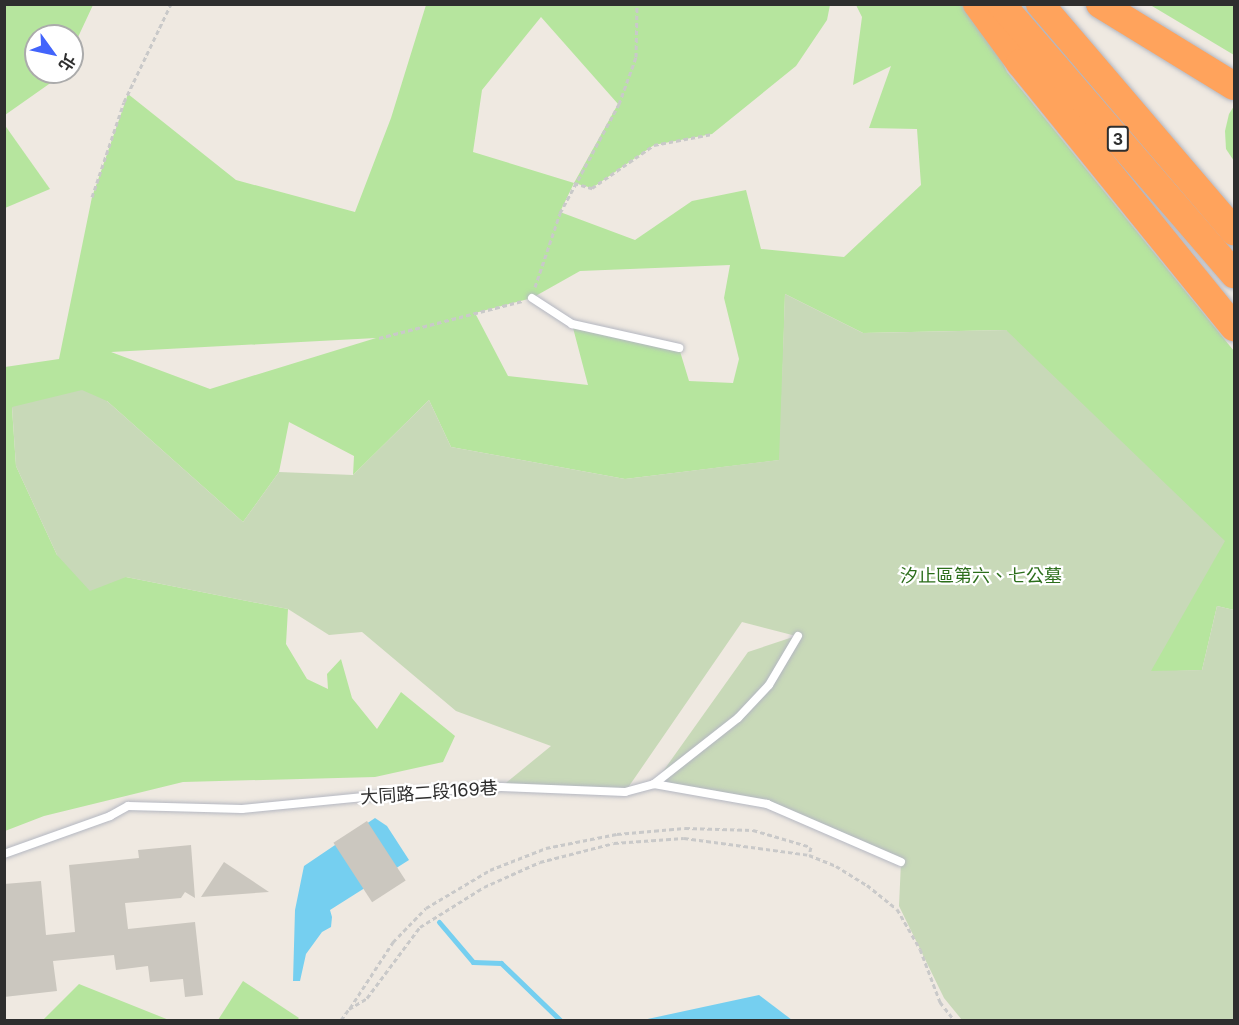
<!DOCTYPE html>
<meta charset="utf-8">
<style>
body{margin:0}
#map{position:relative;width:1239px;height:1025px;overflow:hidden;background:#efe9e1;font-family:Inter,"Noto Sans TC",sans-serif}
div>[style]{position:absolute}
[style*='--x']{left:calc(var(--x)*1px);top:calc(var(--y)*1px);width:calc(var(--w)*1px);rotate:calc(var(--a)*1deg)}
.green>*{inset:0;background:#b6e59e}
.cemetery>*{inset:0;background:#c8d9b8}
.water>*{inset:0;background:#75cff0}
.stream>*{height:5px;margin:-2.5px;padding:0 2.5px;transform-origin:2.5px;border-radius:2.5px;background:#75cff0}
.building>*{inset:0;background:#cbc7bf;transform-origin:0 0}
.path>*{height:3px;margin-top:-1.5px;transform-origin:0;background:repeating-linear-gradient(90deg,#c9c9c9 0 4.5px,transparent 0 7.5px)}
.roads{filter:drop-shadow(0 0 2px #b4b7c1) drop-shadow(0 0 2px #b4b7c1)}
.lane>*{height:8px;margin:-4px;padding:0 4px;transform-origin:4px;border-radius:4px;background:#fff}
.highway>*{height:28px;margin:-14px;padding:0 14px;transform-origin:14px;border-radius:14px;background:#ffa35c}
span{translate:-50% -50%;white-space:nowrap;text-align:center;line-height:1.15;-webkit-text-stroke:4.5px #fff;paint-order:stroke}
.shield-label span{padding:2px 4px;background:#fff;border:2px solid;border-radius:4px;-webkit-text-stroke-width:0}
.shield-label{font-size:16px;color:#2e2e2e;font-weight:700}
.park-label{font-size:18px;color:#2c6e1b}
.street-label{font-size:18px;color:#2e2e2e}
.frame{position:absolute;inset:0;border:6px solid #2e2e2e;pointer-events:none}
.north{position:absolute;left:24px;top:24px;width:60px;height:60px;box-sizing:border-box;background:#fff;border:2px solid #ababab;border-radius:50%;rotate:123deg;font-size:16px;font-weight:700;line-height:24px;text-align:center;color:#2e2e2e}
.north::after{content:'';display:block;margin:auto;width:21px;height:27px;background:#4264fb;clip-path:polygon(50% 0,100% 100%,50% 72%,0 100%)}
</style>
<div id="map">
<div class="green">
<i style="clip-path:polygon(5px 4px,93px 5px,72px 50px,72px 36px,36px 36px,36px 72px,62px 72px,59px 77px,5px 115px)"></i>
<i style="clip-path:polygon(evenodd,426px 5px,830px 5px,827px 20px,796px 66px,712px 134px,654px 145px,592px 188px,574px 183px,560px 212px,635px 240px,692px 201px,746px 190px,761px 249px,844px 257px,921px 185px,917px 129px,869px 128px,891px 66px,853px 85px,862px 17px,856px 5px,964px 5px,988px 32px,1007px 72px,1234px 351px,1234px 610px,1217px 606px,1202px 670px,1151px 672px,1006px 330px,863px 333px,785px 294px,780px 460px,625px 479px,451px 447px,429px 400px,353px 475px,354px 456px,289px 422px,279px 472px,243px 522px,107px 401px,12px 408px,16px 466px,57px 555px,126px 577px,288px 609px,286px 644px,307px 679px,328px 689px,327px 674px,341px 659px,352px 698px,377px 729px,401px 692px,455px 736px,443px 762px,375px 777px,183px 782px,44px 816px,5px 831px,5px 367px,59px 359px,92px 197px,128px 94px,236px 180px,355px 212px,391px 118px,426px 5px,541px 17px,618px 104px,574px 183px,473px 152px,482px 90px,541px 17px,426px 5px,730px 265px,724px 298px,739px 359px,733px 383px,689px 381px,679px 348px,572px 324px,588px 385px,508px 376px,475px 313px,532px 298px,580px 271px,730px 265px,426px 5px,376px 338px,210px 389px,111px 352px,376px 338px)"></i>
<i style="clip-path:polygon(1150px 5px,1234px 5px,1234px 55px,1152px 6px)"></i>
<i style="clip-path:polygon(1234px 106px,1234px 161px,1226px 149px,1225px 131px,1229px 114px)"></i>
<i style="clip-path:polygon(4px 124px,50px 189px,5px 208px,4px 208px)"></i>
<i style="clip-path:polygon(243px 981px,299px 1018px,297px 1020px,218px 1020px)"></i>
<i style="clip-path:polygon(79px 984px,169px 1020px,43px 1020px)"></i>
</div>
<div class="cemetery">
<i style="clip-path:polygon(785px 294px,863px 333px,1006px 330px,1225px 541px,1151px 671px,1202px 670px,1217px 606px,1234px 610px,1234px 1020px,962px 1020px,944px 998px,899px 906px,901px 862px,767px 804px,654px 784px,748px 652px,796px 636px,742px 622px,625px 792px,501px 787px,551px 746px,456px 711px,362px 632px,329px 635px,288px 609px,126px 577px,90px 591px,57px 555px,16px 466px,12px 407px,82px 390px,107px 401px,243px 522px,279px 472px,353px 475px,429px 400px,451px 447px,625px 479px,779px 460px)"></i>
</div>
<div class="water">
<i style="clip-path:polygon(375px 818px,387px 826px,409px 860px,330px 910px,332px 917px,331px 927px,322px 932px,306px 954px,300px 981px,293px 981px,295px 910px,304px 866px)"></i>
<i style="clip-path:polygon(759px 995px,792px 1020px,643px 1020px)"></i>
</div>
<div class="stream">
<i style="--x:439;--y:922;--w:52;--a:49.6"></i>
<i style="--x:473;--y:962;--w:28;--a:2"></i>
<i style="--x:501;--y:963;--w:82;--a:44"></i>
</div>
<div class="building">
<i style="left:367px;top:821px;width:71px;height:40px;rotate:57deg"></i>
<i style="clip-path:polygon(191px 845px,195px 898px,185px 892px,181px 898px,125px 903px,128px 929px,195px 922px,203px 995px,185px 997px,183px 979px,150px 982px,148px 966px,116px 970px,114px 955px,53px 961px,57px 991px,4px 997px,4px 884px,41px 881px,46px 935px,75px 932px,69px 865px,139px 858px,138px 850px)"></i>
<i style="clip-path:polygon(224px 862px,269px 892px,201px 897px)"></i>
</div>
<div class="path">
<i style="--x:574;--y:183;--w:19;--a:16"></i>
<i style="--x:592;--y:188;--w:75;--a:-34.7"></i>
<i style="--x:654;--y:145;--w:59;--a:-10.7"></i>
<i style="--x:92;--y:197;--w:100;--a:-71.4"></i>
<i style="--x:124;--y:102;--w:109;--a:-64.4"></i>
<i style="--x:535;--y:287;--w:78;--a:-71.3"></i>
<i style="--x:560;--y:213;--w:124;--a:-61.6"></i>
<i style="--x:619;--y:104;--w:50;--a:-70.1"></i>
<i style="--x:636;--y:57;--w:53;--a:-88.9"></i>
<i style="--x:379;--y:338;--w:148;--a:-14.5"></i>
<i style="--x:350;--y:1008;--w:79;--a:-56.9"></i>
<i style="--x:393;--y:942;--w:47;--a:-45.9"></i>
<i style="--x:426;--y:908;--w:74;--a:-30.7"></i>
<i style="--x:490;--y:870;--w:60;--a:-21.4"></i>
<i style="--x:546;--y:848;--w:72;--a:-11.2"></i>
<i style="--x:617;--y:834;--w:68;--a:-5"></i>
<i style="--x:685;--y:828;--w:68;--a:1.7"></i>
<i style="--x:753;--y:830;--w:60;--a:16.3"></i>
<i style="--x:811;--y:847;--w:8;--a:104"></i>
<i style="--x:341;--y:1020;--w:14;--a:-54"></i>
<i style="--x:349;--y:1009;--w:21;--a:-31"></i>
<i style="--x:367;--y:998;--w:89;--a:-53.3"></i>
<i style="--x:420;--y:927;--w:75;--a:-32"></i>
<i style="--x:484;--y:887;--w:61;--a:-24.1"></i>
<i style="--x:540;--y:862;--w:76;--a:-14.4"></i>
<i style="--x:614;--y:843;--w:70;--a:-4.1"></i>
<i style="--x:684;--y:838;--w:126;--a:7.7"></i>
<i style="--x:809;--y:855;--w:29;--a:22"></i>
<i style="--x:836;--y:866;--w:36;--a:32"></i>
<i style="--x:867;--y:885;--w:38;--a:39"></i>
<i style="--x:897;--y:909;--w:46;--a:60.1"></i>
<i style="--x:920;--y:949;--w:57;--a:69.3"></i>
<i style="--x:940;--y:1002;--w:23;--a:52"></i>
</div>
<div class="roads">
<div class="lane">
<i style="--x:532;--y:298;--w:48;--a:33"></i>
<i style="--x:572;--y:324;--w:110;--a:12.6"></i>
<i style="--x:654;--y:784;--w:115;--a:10"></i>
<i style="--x:767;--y:804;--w:146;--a:23.4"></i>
<i style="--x:4;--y:854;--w:113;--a:-19.7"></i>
<i style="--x:110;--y:816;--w:21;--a:-29"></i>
<i style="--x:128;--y:806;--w:114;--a:1.5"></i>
<i style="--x:242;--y:809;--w:163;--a:-5.6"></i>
<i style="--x:404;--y:793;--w:97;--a:-3.5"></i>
<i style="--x:501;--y:787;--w:124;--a:2.3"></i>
<i style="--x:625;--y:792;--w:30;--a:-15"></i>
<i style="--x:654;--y:784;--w:107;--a:-38.2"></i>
<i style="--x:738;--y:718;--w:45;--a:-46.8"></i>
<i style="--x:769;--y:685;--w:57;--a:-59.4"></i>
</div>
<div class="highway">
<i style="--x:977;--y:4;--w:73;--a:53.9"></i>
<i style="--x:1020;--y:63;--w:340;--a:51"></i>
<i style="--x:1001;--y:4;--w:357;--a:49.2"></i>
<i style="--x:1040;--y:4;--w:299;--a:49.5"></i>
<i style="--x:1100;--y:4;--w:157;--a:31.5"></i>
</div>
</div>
<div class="shield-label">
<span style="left:1118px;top:139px">3</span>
</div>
<div class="park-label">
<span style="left:981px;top:576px">汐止區第六、七公墓</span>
</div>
<div class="street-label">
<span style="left:429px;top:793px;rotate:-4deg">大同路二段169巷</span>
</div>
<div class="frame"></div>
<div class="north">北</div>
</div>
